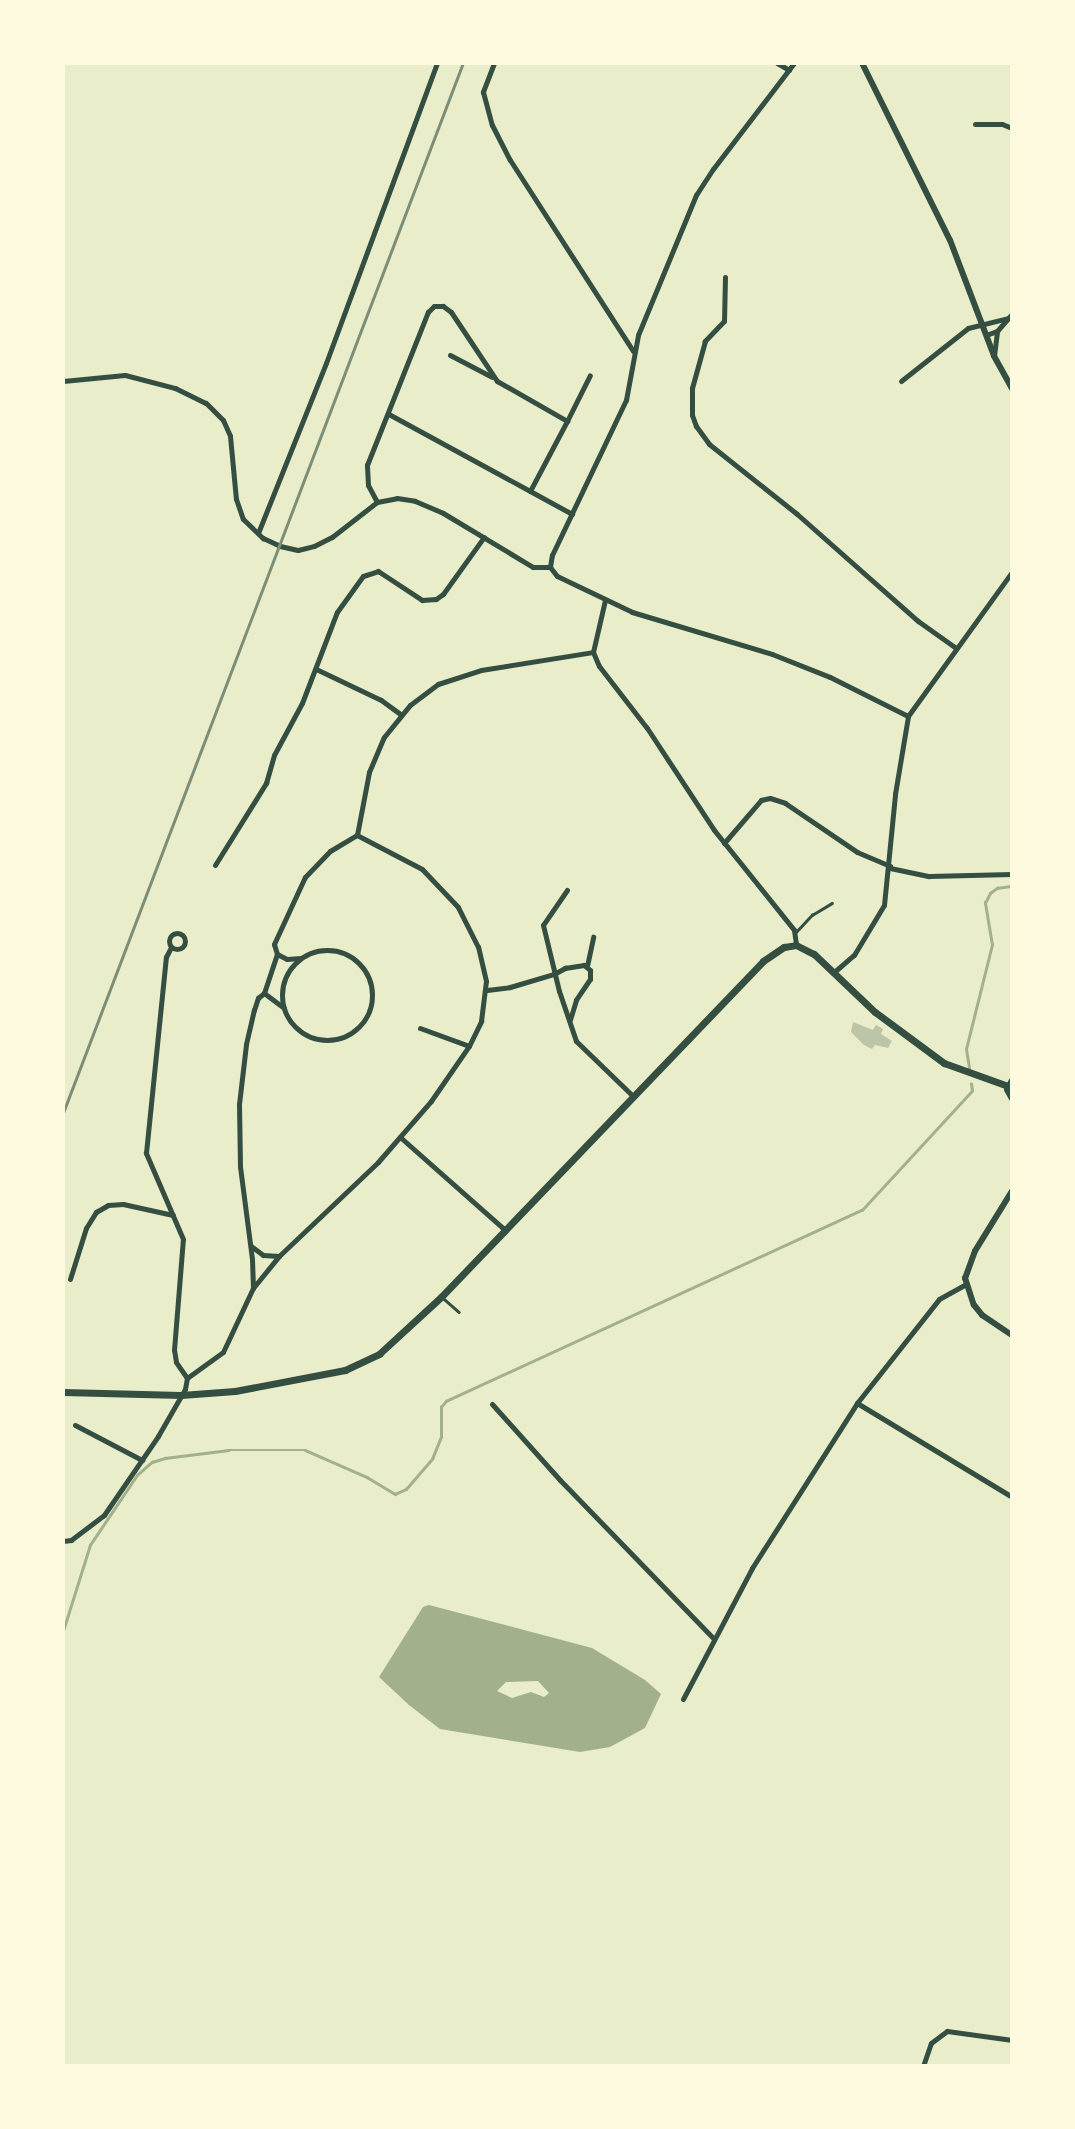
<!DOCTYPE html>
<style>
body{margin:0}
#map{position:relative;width:1075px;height:2129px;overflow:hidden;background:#e9edc9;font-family:"Times New Roman",serif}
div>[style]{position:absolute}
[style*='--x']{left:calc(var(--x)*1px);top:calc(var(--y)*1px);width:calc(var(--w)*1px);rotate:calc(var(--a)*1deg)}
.water>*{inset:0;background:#a3b18a}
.stream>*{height:2.5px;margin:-1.25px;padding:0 1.25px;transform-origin:1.25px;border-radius:1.25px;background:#a3b18a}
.building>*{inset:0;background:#bcc5a7}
.service>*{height:2.5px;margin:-1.25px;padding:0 1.25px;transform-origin:1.25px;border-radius:1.25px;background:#344e41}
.minor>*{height:5px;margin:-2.5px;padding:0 2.5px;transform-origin:2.5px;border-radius:2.5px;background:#344e41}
.minor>.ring{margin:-2.5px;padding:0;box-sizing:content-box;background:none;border:5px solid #344e41;border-radius:50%}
.tertiary>*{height:6px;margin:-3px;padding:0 3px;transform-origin:3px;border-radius:3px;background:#344e41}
.secondary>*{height:7px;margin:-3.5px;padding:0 3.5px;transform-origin:3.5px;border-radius:3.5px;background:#344e41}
.rail>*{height:2.5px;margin:-1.25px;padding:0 1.25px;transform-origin:1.25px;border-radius:1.25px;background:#7c8e77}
span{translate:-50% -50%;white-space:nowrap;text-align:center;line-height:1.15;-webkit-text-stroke:5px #fefae0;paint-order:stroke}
.frame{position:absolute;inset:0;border:65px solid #fefae0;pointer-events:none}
</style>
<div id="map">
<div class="water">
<i style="clip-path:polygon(evenodd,429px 1605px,592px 1648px,645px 1680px,661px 1694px,645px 1728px,610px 1747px,580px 1752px,440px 1729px,409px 1705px,379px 1677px,423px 1607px,429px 1605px,538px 1681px,549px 1693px,544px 1697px,531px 1692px,512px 1698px,497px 1691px,506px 1682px,538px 1681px)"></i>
</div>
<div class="stream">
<i style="--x:969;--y:1068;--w:19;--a:-99"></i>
<i style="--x:966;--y:1049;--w:107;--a:-76"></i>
<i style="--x:992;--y:945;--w:43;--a:-99.5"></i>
<i style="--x:985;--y:903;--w:11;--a:-63"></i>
<i style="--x:990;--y:893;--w:9;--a:-36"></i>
<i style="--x:997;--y:888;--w:15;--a:-8"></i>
<i style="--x:63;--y:1631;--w:90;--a:-72.6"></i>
<i style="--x:90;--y:1545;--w:84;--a:-56.1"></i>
<i style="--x:137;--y:1475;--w:20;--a:-41"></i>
<i style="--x:152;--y:1462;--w:14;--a:-17"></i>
<i style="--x:165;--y:1458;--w:64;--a:-7.2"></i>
<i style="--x:228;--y:1450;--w:77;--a:0"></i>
<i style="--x:305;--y:1450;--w:68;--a:23.5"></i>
<i style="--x:367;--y:1477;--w:33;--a:31"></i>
<i style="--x:395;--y:1494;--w:12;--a:-24"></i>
<i style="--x:406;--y:1489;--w:40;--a:-49"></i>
<i style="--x:432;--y:1459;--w:24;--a:-68"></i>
<i style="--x:441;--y:1437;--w:30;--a:-90"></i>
<i style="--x:441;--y:1407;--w:8;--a:-50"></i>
<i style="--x:446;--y:1401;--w:458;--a:-24.7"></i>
<i style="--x:862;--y:1210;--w:162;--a:-47.3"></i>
<i style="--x:972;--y:1091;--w:7;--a:-98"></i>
</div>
<div class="building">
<i style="clip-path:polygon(853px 1022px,873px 1030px,876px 1025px,883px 1029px,881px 1034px,892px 1041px,888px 1048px,875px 1045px,872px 1049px,864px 1045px,851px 1032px)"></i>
</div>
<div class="service">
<i style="--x:795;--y:933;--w:25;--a:-47"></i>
<i style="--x:812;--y:915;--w:23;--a:-31"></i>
<i style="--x:443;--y:1298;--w:21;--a:41"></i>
</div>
<div class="minor">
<i style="--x:494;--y:63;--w:31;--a:111"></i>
<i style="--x:483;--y:92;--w:34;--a:75"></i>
<i style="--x:492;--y:125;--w:39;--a:63"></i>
<i style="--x:510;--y:160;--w:227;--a:57.2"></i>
<i style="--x:777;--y:63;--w:14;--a:30"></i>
<i style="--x:975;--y:124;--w:27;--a:0"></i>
<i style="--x:1002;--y:124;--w:11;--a:22"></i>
<i style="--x:725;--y:277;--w:44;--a:91.3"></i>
<i style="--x:724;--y:321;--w:28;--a:134"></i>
<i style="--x:705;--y:341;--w:49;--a:105.5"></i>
<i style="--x:692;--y:388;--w:27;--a:90"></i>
<i style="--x:692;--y:415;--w:12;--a:70"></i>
<i style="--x:696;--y:426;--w:22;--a:54"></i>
<i style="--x:709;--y:444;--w:112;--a:38.5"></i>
<i style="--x:797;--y:514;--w:162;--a:41.5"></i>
<i style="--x:918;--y:621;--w:47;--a:35.4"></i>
<i style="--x:986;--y:335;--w:12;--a:-20"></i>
<i style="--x:997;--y:331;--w:23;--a:-49"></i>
<i style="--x:450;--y:355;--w:47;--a:27.6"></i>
<i style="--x:994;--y:356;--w:25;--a:-83"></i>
<i style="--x:63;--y:381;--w:62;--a:-5.5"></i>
<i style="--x:125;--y:375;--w:52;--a:14.6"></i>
<i style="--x:175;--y:388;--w:34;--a:26"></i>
<i style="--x:206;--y:403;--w:24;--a:45"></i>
<i style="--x:223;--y:420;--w:17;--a:66"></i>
<i style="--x:230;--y:436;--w:63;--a:84.6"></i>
<i style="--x:236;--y:499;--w:21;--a:71"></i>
<i style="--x:243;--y:519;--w:28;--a:44"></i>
<i style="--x:263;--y:538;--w:19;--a:25"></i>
<i style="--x:280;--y:546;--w:18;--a:13"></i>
<i style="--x:298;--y:550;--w:16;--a:-14"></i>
<i style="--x:314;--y:546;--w:20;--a:-27"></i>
<i style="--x:332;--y:537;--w:57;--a:-37.9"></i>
<i style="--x:377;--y:502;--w:20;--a:-11"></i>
<i style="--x:397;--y:498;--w:18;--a:9"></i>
<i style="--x:415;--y:501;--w:30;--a:23"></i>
<i style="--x:443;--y:513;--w:105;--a:31"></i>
<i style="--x:533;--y:567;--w:17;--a:0"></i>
<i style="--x:901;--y:381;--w:85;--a:-38.3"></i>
<i style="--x:968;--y:328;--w:41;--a:-14"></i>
<i style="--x:567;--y:421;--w:51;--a:-63.4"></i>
<i style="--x:530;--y:491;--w:48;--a:28.7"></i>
<i style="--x:377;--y:502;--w:19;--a:-118"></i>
<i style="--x:368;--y:485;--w:20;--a:-93"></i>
<i style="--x:367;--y:465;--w:165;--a:-68.3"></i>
<i style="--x:428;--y:312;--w:8;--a:-45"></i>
<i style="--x:434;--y:306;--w:9;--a:0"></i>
<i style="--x:443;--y:306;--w:10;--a:37"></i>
<i style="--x:451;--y:312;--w:83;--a:56.3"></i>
<i style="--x:497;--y:381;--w:81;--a:29.7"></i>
<i style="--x:567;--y:421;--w:79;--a:117.9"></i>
<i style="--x:530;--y:491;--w:161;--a:-151.4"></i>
<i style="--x:258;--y:533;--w:183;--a:-68.2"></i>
<i style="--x:326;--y:363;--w:320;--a:-69.7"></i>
<i style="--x:550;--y:567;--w:12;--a:-81"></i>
<i style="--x:552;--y:555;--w:172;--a:-64.5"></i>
<i style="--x:626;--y:400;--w:66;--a:-79.5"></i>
<i style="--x:638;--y:335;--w:152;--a:-67.5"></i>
<i style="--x:696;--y:195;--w:31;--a:-57"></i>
<i style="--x:713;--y:169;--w:133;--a:-52.6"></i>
<i style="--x:550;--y:567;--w:11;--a:52"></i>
<i style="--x:557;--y:576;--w:83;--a:25.6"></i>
<i style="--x:632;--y:612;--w:146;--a:16.7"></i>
<i style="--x:772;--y:654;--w:62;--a:21.6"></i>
<i style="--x:830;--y:677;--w:87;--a:26.6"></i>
<i style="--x:593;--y:652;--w:53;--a:-77"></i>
<i style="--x:316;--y:669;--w:72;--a:25.5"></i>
<i style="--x:381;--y:700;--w:24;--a:36"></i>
<i style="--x:724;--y:843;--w:57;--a:-49.3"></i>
<i style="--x:761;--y:800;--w:9;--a:-13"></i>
<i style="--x:770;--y:798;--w:16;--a:18"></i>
<i style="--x:785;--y:803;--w:87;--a:34.2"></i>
<i style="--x:857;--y:852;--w:36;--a:23"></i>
<i style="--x:215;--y:865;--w:97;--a:-58.1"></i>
<i style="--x:266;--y:783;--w:29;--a:-74"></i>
<i style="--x:274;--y:755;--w:59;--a:-61.7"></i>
<i style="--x:302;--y:703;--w:97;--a:-69"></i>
<i style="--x:337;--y:612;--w:44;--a:-54.2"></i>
<i style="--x:363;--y:576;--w:16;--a:-18"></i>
<i style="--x:378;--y:571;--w:53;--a:33.4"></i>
<i style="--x:422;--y:600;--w:14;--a:-4"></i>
<i style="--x:436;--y:599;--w:9;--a:-36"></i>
<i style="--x:443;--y:594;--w:70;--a:-54.3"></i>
<i style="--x:890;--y:868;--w:40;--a:12"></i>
<i style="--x:929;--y:876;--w:83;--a:-1.4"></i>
<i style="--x:567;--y:890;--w:42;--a:124.4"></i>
<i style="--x:543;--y:925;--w:68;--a:76.4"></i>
<i style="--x:559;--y:991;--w:53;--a:71.2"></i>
<i style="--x:576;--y:1041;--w:78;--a:44"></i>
<i class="ring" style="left:169px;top:933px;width:11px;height:11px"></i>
<i class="ring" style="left:282px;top:950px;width:85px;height:85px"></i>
<i style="--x:277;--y:954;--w:11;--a:27"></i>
<i style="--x:287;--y:959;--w:14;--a:-4"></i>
<i style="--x:587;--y:966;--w:30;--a:-78"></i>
<i style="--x:833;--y:973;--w:28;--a:-41"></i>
<i style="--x:854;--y:955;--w:58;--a:-59"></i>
<i style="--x:884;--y:905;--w:112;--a:-84.3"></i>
<i style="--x:895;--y:794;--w:79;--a:-80.5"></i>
<i style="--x:908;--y:716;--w:178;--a:-54.2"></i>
<i style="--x:487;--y:990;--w:23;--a:-7"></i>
<i style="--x:510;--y:987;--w:46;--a:-16.5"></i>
<i style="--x:554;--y:974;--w:13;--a:-29"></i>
<i style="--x:565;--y:968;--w:19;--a:-9"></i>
<i style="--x:584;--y:965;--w:8;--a:40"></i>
<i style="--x:590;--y:970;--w:9;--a:90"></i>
<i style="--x:590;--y:979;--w:25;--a:124"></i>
<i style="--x:576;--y:1000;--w:21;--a:107"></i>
<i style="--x:264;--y:993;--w:25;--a:37"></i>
<i style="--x:420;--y:1028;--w:52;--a:20.2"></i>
<i style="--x:400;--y:1137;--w:139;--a:41.5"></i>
<i style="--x:251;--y:1246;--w:15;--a:37"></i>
<i style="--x:263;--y:1255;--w:16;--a:4"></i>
<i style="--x:70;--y:1279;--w:53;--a:-72.6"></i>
<i style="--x:86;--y:1228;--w:19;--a:-58"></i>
<i style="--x:96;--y:1212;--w:14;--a:-30"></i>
<i style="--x:108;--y:1205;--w:15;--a:-4"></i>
<i style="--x:123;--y:1204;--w:51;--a:12.4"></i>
<i style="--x:253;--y:1288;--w:29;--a:-92"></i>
<i style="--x:252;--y:1259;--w:93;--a:-97.4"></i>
<i style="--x:240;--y:1167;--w:63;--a:-90.9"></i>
<i style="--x:239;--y:1104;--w:60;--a:-83.3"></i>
<i style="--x:246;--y:1044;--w:35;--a:-77"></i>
<i style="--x:254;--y:1010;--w:13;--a:-72"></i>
<i style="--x:258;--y:998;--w:8;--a:-40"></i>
<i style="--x:264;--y:993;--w:41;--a:-71.6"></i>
<i style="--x:277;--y:954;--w:10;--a:-107"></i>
<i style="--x:274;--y:944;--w:74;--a:-65.2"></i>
<i style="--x:305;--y:877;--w:36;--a:-46"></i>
<i style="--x:330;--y:851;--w:31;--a:-31"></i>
<i style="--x:357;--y:835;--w:64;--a:-79.2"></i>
<i style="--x:369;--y:772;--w:38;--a:-67"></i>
<i style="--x:384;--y:737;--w:41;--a:-50.9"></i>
<i style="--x:410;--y:705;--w:35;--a:-37"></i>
<i style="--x:438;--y:684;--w:45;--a:-18"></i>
<i style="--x:481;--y:670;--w:113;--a:-9.1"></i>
<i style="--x:593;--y:652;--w:15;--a:67"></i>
<i style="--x:599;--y:666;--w:78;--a:52.3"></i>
<i style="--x:647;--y:728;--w:122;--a:56.7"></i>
<i style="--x:714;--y:830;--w:128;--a:51.3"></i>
<i style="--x:794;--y:930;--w:15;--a:82"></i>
<i style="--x:187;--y:1378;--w:44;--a:-35.8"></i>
<i style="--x:223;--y:1352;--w:71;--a:-64.9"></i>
<i style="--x:253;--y:1288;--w:41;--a:-50.9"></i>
<i style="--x:279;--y:1256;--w:137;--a:-43.5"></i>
<i style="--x:378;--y:1162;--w:81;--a:-49"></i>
<i style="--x:431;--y:1101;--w:67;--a:-55.4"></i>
<i style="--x:469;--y:1046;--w:28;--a:-64"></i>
<i style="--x:481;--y:1021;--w:40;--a:-82.9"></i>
<i style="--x:486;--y:981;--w:35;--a:-103"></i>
<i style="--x:478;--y:947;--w:45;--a:-116.6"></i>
<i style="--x:458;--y:907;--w:52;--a:-133.5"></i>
<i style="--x:422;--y:869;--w:73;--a:-152.4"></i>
<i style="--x:857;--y:1403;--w:181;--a:31.2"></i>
<i style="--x:492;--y:1404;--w:102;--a:48.2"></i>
<i style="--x:560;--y:1480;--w:220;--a:45.9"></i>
<i style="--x:75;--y:1425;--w:76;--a:27.6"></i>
<i style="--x:63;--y:1541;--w:8;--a:-7"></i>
<i style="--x:71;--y:1540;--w:41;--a:-37.1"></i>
<i style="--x:104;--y:1515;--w:96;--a:-55.6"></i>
<i style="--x:158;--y:1436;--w:54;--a:-60.1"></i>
<i style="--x:185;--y:1389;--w:11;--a:-80"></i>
<i style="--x:187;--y:1378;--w:19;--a:-125"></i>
<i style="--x:176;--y:1362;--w:12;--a:-99"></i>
<i style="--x:174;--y:1350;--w:111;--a:-85.4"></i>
<i style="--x:183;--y:1239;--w:94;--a:-113.3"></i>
<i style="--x:146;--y:1153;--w:197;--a:-84.2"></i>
<i style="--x:166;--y:957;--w:11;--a:-63"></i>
<i style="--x:683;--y:1699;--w:148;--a:-62.2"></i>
<i style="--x:752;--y:1568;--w:196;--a:-57.5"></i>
<i style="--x:857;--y:1403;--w:132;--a:-51.7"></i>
<i style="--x:939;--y:1299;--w:31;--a:-29"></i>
<i style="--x:923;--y:2066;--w:24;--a:-71"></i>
<i style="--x:931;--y:2043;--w:20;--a:-37"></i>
<i style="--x:947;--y:2031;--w:66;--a:7.9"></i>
</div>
<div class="tertiary">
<i style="--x:862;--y:63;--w:198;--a:63.6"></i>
<i style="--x:950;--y:240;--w:124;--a:69.2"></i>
<i style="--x:994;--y:356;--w:38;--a:61"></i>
<i style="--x:1012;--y:1191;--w:70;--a:121.7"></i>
<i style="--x:975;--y:1251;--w:29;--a:110"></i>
<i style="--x:965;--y:1278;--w:28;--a:72"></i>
<i style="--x:974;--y:1305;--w:13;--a:51"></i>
<i style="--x:982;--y:1315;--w:36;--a:34"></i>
</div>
<div class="secondary">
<i style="--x:1012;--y:1080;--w:10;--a:119"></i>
<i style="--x:1007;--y:1089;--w:10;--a:61"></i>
<i style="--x:63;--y:1392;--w:118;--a:1.5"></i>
<i style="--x:181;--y:1395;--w:54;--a:-4.2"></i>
<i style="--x:235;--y:1391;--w:112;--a:-10.8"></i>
<i style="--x:345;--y:1370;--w:38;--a:-25"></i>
<i style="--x:379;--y:1354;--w:84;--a:-42.6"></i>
<i style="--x:441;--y:1297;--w:465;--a:-46.2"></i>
<i style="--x:763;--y:961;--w:25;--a:-34"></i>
<i style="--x:784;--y:947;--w:12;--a:-9"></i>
<i style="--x:796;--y:945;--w:20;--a:27"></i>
<i style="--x:814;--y:954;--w:84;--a:43.6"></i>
<i style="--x:875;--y:1012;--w:86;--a:36.5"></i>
<i style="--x:944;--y:1063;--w:68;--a:19.8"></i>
</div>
<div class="rail">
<i style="--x:63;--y:1113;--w:1124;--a:-69.15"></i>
</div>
<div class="frame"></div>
</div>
